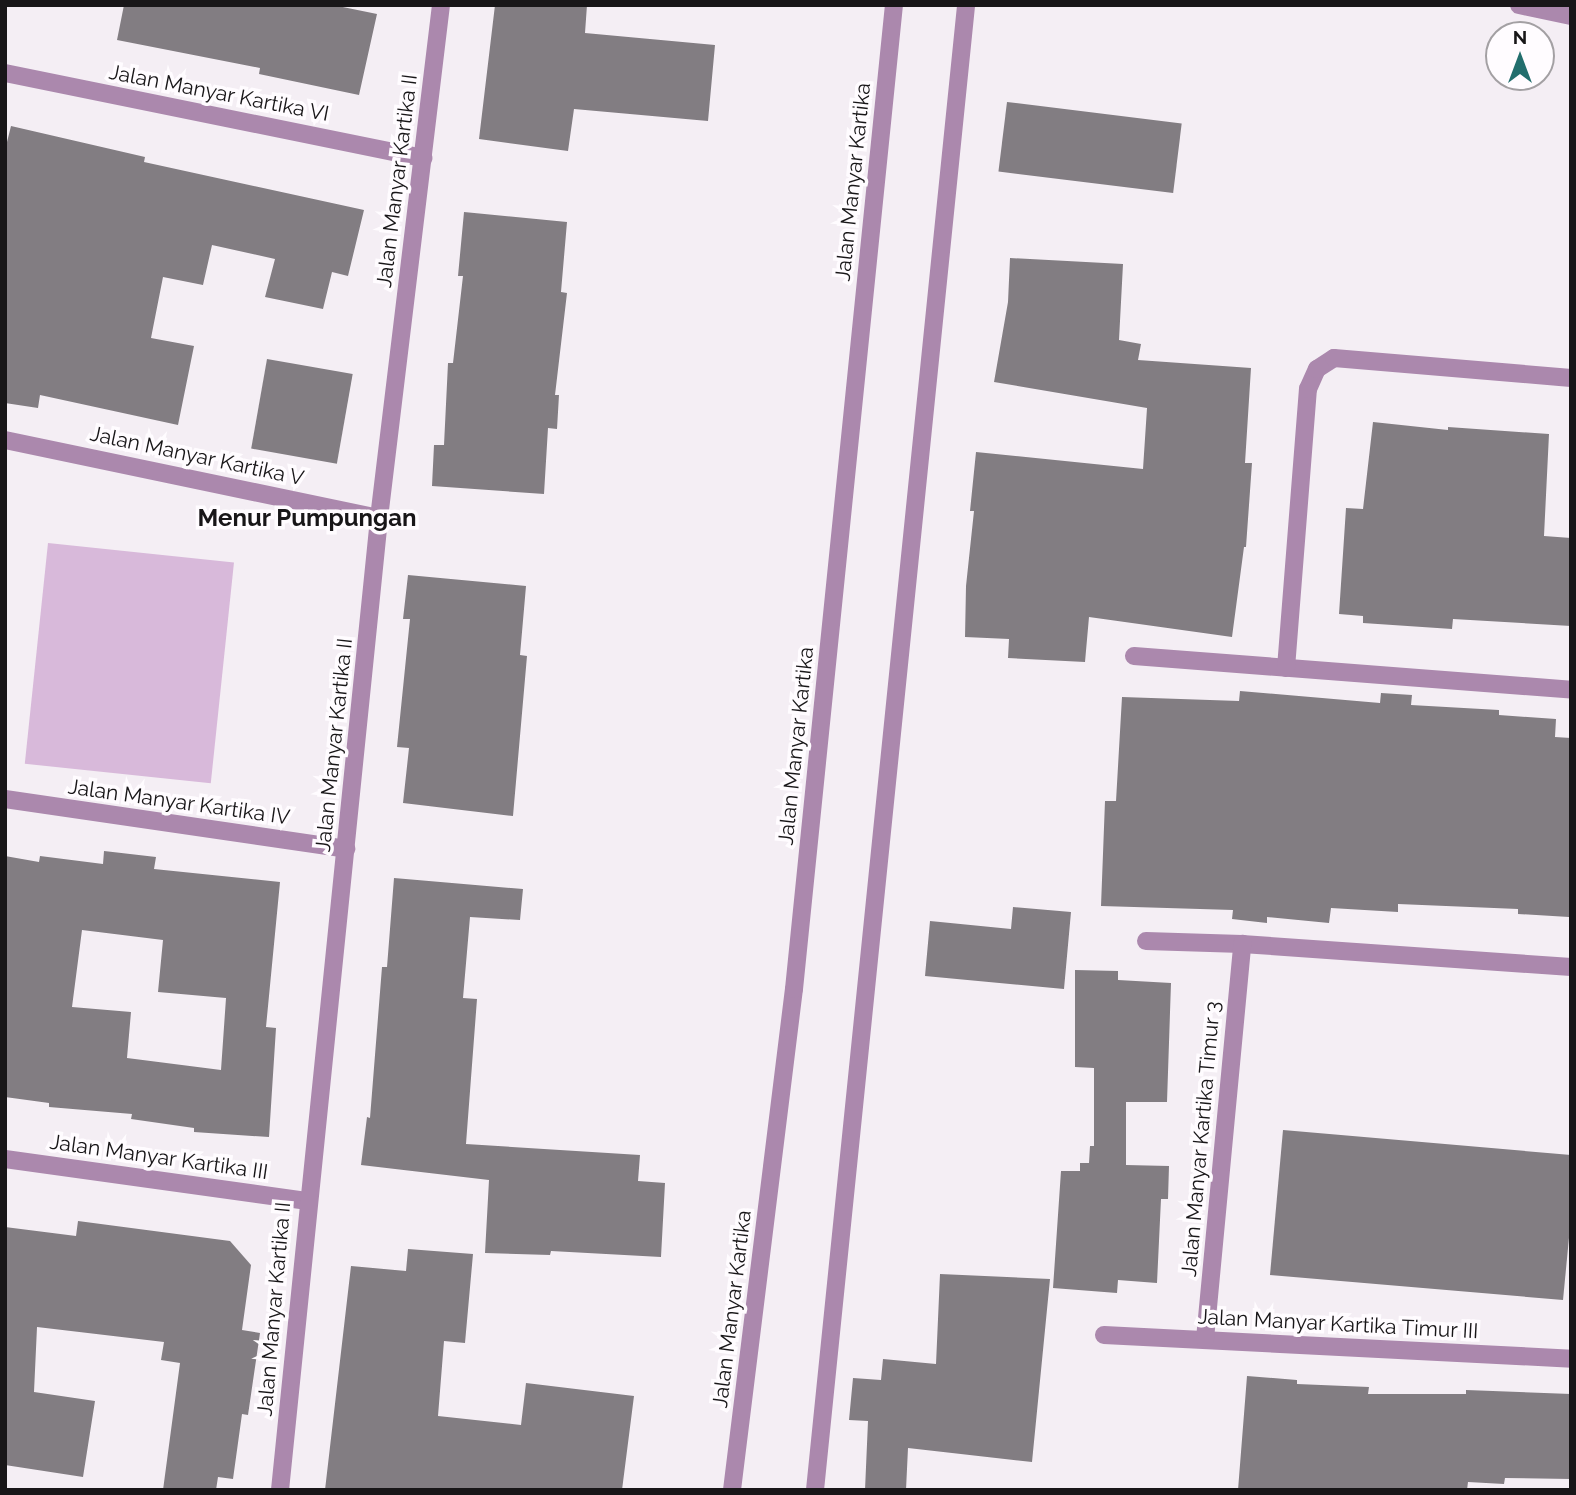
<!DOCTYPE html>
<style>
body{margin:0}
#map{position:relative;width:1576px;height:1495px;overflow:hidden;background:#f4eef4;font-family:Raleway,sans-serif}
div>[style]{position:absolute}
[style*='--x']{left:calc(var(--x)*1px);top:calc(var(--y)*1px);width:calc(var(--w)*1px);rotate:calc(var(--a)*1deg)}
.green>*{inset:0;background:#d8b9da;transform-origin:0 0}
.building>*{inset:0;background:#827d82;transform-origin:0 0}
.minor>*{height:18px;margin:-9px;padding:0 9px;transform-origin:9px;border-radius:9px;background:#ab88ad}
span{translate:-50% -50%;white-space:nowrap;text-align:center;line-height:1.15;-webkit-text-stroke:7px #fffcff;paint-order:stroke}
.street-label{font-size:21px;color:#181618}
.quarter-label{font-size:24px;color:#181618;font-weight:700}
.frame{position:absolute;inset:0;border:7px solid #181618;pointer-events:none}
.north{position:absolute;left:1485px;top:21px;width:70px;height:70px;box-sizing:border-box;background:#fffcff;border:2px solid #a3a0a3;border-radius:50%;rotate:0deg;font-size:19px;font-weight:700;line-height:28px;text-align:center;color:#181618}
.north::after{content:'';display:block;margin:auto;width:24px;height:32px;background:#226e6d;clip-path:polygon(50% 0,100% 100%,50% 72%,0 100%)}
</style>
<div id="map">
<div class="green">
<i style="left:48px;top:543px;width:187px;height:222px;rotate:6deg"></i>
</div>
<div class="building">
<i style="clip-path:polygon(124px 5px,333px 5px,377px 14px,359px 95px,259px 74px,260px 68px,117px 40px)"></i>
<i style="clip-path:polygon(495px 5px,587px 5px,585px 33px,715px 45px,708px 121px,574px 109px,568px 151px,479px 139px)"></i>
<i style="left:1007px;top:102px;width:176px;height:70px;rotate:7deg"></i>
<i style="clip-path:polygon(11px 126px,145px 157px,144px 162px,364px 210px,348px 276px,332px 272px,323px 309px,265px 297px,275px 259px,212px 245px,203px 285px,163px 277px,151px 338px,194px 346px,178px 425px,40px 395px,38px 408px,5px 403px,5px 150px)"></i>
<i style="clip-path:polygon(464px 212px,567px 222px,561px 292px,567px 293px,555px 395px,559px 395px,557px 429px,548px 428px,544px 494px,432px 486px,434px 445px,444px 445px,448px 363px,453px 363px,463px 276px,458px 276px)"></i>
<i style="clip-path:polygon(1010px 258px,1123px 264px,1119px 340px,1141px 344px,1138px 360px,1251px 368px,1245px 463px,1252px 463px,1246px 547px,1244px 547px,1232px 637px,1089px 617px,1085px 662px,1008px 658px,1009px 639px,965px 637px,966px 586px,974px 511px,970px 511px,976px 452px,1143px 469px,1147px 408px,994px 382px,1008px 302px)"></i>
<i style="left:267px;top:359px;width:87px;height:91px;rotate:10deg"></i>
<i style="clip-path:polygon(1373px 422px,1448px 430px,1448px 427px,1549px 434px,1544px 536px,1571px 538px,1571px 626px,1453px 619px,1452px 629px,1363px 623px,1363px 616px,1339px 614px,1346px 508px,1363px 509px)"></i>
<i style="clip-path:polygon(408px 575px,526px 586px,520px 655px,527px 656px,513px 816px,403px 803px,409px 748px,397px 747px,410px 619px,403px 619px)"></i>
<i style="clip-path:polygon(1240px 691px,1380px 703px,1381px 693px,1412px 695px,1411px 705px,1499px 710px,1499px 715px,1556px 719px,1555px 737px,1571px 738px,1569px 917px,1518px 914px,1518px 909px,1398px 904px,1398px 912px,1331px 908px,1329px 923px,1267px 917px,1267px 923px,1232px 919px,1233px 910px,1101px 906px,1105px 801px,1116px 801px,1122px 697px,1239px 701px)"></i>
<i style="clip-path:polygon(evenodd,104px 851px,156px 857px,154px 869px,280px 882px,266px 1027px,276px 1028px,269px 1137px,194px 1132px,194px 1128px,131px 1119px,132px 1114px,49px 1107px,49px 1103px,5px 1097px,5px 856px,39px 862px,40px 856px,103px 864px,104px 851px,82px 930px,163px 940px,158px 992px,226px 998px,221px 1070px,127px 1058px,131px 1012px,72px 1007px,82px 930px)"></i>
<i style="clip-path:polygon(394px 878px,523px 889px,520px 920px,470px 917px,463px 998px,477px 999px,466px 1144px,640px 1155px,638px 1181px,665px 1183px,661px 1257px,551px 1251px,550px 1255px,485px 1253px,489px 1180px,361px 1165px,367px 1117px,370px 1118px,382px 967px,387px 967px)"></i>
<i style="clip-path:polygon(1013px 907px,1071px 912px,1064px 989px,925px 976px,930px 921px,1011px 929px)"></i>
<i style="clip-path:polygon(1075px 970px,1118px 971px,1118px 980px,1171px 983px,1167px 1102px,1126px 1102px,1126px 1165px,1169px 1166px,1168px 1199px,1161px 1199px,1157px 1283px,1118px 1280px,1117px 1293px,1053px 1288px,1061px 1171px,1080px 1171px,1080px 1163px,1089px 1163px,1090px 1146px,1094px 1146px,1094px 1068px,1075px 1067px)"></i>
<i style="clip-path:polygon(1283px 1130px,1571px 1155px,1571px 1217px,1563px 1300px,1270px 1275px)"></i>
<i style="clip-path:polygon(78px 1221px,230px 1241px,251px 1265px,242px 1330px,260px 1333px,248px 1415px,242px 1414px,233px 1479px,218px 1477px,216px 1490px,163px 1490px,180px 1363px,161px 1360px,164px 1342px,37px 1327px,34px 1392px,95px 1401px,83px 1477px,5px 1465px,5px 1227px,76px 1236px)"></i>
<i style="clip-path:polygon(408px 1249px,473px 1254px,465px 1343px,444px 1341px,438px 1416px,521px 1425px,526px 1383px,634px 1396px,622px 1490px,325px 1490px,351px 1266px,406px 1271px)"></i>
<i style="clip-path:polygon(940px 1274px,1050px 1279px,1032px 1462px,908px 1448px,906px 1490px,865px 1490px,868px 1421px,849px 1420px,853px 1378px,881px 1380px,883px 1359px,936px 1364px)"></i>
<i style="clip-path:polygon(1247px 1376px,1297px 1380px,1297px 1384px,1369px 1387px,1368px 1394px,1466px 1394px,1466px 1390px,1571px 1394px,1571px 1479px,1505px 1478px,1504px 1484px,1468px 1482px,1467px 1490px,1238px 1490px)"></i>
</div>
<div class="minor">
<i style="--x:1519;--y:5;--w:53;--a:11.9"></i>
<i style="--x:5;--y:73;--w:427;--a:11.5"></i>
<i style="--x:5;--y:440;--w:382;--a:11.8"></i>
<i style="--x:1134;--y:656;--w:438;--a:4.4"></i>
<i style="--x:1286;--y:668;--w:280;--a:-85.5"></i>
<i style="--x:1308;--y:389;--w:22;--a:-66"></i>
<i style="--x:1317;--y:369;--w:20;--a:-33"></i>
<i style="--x:1334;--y:358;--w:238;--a:4.8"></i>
<i style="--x:5;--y:799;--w:345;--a:8.3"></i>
<i style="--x:1146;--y:941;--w:96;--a:1.8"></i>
<i style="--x:1242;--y:944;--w:330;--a:4"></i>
<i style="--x:5;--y:1159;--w:306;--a:7.9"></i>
<i style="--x:1104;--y:1335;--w:468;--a:2.9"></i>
<i style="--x:1205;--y:1339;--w:397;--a:-84.6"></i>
<i style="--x:280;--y:1490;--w:977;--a:-84.18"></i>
<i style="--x:379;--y:518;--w:517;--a:-83.11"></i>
<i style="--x:732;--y:1490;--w:505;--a:-82.95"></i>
<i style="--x:794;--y:989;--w:989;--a:-84.2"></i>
<i style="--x:815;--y:1490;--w:1493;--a:-84.19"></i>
</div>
<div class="street-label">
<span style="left:219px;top:93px;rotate:11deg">Jalan Manyar Kartika VI</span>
<span style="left:397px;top:181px;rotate:-83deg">Jalan Manyar Kartika II</span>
<span style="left:853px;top:182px;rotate:-84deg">Jalan Manyar Kartika</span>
<span style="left:197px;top:456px;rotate:12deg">Jalan Manyar Kartika V</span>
<span style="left:334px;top:745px;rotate:-84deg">Jalan Manyar Kartika II</span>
<span style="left:796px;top:746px;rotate:-84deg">Jalan Manyar Kartika</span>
<span style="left:179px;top:802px;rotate:8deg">Jalan Manyar Kartika IV</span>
<span style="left:1201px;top:1139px;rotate:-85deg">Jalan Manyar Kartika Timur 3</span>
<span style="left:159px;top:1157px;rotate:8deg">Jalan Manyar Kartika III</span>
<span style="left:274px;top:1309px;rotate:-85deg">Jalan Manyar Kartika II</span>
<span style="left:732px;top:1309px;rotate:-83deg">Jalan Manyar Kartika</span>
<span style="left:1338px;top:1324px;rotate:3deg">Jalan Manyar Kartika Timur III</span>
</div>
<div class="quarter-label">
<span style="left:307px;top:518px">Menur Pumpungan</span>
</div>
<div class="frame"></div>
<div class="north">N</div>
</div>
